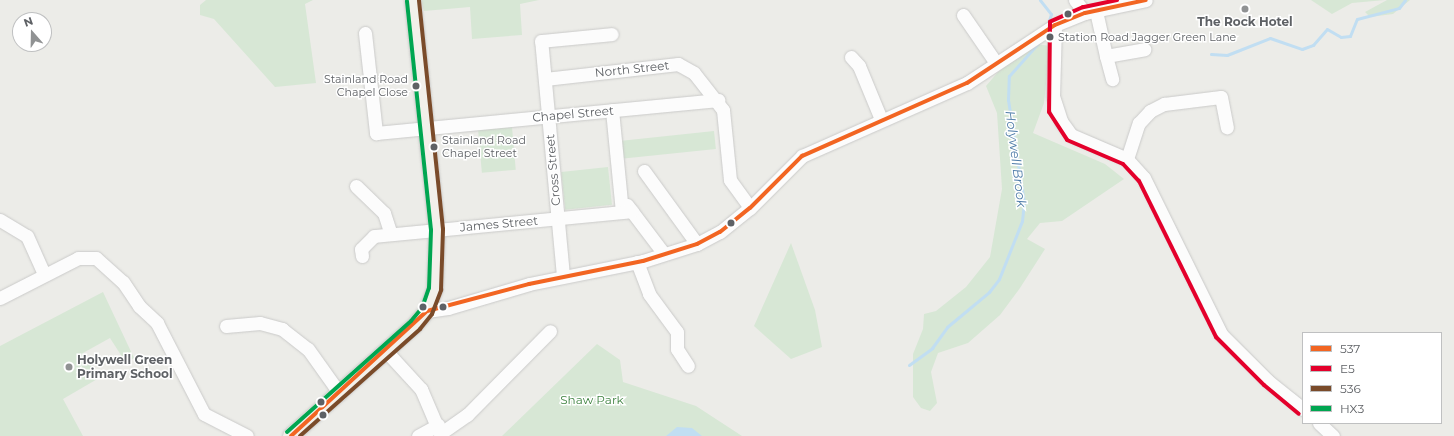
<!DOCTYPE html>
<style>
body{margin:0}
#map{position:relative;width:1454px;height:436px;overflow:hidden;background:#ecece8;font-family:Montserrat,sans-serif}
div>[style]{position:absolute}
[style*='--x']{left:calc(var(--x)*1px);top:calc(var(--y)*1px);width:calc(var(--w)*1px);rotate:calc(var(--a)*1deg)}
.green>*{inset:0;background:#d7e7d5;transform-origin:0 0}
.water>*{inset:0;background:#c1def2}
.stream>*{height:3px;margin:-1.5px;padding:0 1.5px;transform-origin:1.5px;border-radius:1.5px;background:#c1def2}
.roads{filter:drop-shadow(0 0 1px #cacac9) drop-shadow(0 0 1px #cacac9)}
.minor>*{height:13px;margin:-6.5px;padding:0 6.5px;transform-origin:6.5px;border-radius:6.5px;background:#fcfcfc}
.major>*{height:16px;margin:-8px;padding:0 8px;transform-origin:8px;border-radius:8px;background:#f2f0ea}
.bus-1>*{height:4px;margin:-2px;padding:0 2px;transform-origin:2px;border-radius:2px;background:#f26522}
.bus-2>*{height:4px;margin:-2px;padding:0 2px;transform-origin:2px;border-radius:2px;background:#e4002b}
.bus-3>*{height:4px;margin:-2px;padding:0 2px;transform-origin:2px;border-radius:2px;background:#7a4b2a}
.bus-4>*{height:4px;margin:-2px;padding:0 2px;transform-origin:2px;border-radius:2px;background:#00a651}
.dots>*{width:11px;height:11px;translate:-50% -50%;box-sizing:border-box;border:2px solid #fff;border-radius:50%}
span{translate:-50% -50%;white-space:nowrap;text-align:center;line-height:1.15;-webkit-text-stroke:3px #fff;paint-order:stroke}
.bus-label{font-size:11px;color:#5e6165}
.left{translate:0 -50%;text-align:left}
.right{translate:-100% -50%;text-align:right}
.poi-label{font-size:12px;color:#5e6165;font-weight:700}
.street-label{font-size:12px;color:#5e6165}
.park-label{font-size:12px;color:#3f8341}
.water-label{font-size:13px;color:#4c7aa7;font-style:italic}
.legend{position:absolute;left:1302px;top:332px;width:140px;height:92px;box-sizing:border-box;background:#fff;border:1px solid #bfc0c1;margin:0;padding:5px 7px;list-style:none;font-size:12px;color:#5e6165}
.legend li{display:flex;align-items:center;gap:8px;height:20px}
.legend b{width:20px;border:1px solid #bfc0c1}
.north{position:absolute;left:12px;top:12px;width:40px;height:40px;box-sizing:border-box;background:#fff;border:1px solid #bfc0c1;border-radius:50%;rotate:340deg;font-size:11px;font-weight:700;line-height:16px;text-align:center;color:#5e6165}
.north::after{content:'';display:block;margin:auto;width:14px;height:18px;background:#909293;clip-path:polygon(50% 0,100% 100%,50% 72%,0 100%)}
</style>
<div id="map">
<div class="green">
<i style="clip-path:polygon(206px 0,313px 0,305px 4px,316px 83px,275px 87px,214px 19px,200px 15px,200px 5px)"></i>
<i style="clip-path:polygon(421px 0,539px 0,520px 4px,522px 35px,472px 39px,470px 7px,424px 11px)"></i>
<i style="clip-path:polygon(1311px 0,1385px 0,1352px 3px,1332px 14px)"></i>
<i style="clip-path:polygon(1387px 0,1410px 0,1393px 14px,1370px 17px,1365px 12px)"></i>
<i style="clip-path:polygon(1036px 44px,1050px 46px,1044px 103px,1033px 133px,1105px 164px,1124px 179px,1062px 221px,1040px 223px,1027px 239px,1045px 249px,1020px 288px,1000px 315px,968px 343px,938px 353px,931px 372px,937px 403px,930px 411px,921px 408px,913px 397px,913px 354px,923px 329px,924px 314px,936px 311px,966px 287px,990px 257px,1002px 189px,997px 113px,986px 86px,998px 72px)"></i>
<i style="left:512px;top:127px;width:43px;height:34px;rotate:85deg"></i>
<i style="left:714px;top:131px;width:18px;height:95px;rotate:84deg"></i>
<i style="left:608px;top:167px;width:38px;height:47px;rotate:84deg"></i>
<i style="clip-path:polygon(791px 243px,815px 310px,822px 347px,791px 359px,754px 326px)"></i>
<i style="clip-path:polygon(103px 292px,134px 358px,126px 363px,110px 338px,83px 353px,99px 378px,63px 399px,83px 436px,0 436px,0 346px)"></i>
<i style="clip-path:polygon(597px 344px,620px 360px,623px 382px,696px 406px,742px 436px,502px 436px)"></i>
</div>
<div class="water">
<i style="clip-path:polygon(677px 427px,692px 428px,702px 436px,666px 436px)"></i>
</div>
<div class="stream">
<i style="--x:1040;--y:0;--w:18;--a:52"></i>
<i style="--x:1051;--y:14;--w:13;--a:108"></i>
<i style="--x:1211;--y:54;--w:16;--a:4"></i>
<i style="--x:1227;--y:55;--w:46;--a:-21.6"></i>
<i style="--x:1270;--y:38;--w:34;--a:19"></i>
<i style="--x:1302;--y:49;--w:12;--a:-20"></i>
<i style="--x:1313;--y:45;--w:21;--a:-49"></i>
<i style="--x:1327;--y:29;--w:16;--a:30"></i>
<i style="--x:1341;--y:37;--w:9;--a:-6"></i>
<i style="--x:1350;--y:36;--w:18;--a:-68"></i>
<i style="--x:1357;--y:19;--w:43;--a:-14.7"></i>
<i style="--x:1399;--y:8;--w:10;--a:-53"></i>
<i style="--x:909;--y:365;--w:29;--a:-36"></i>
<i style="--x:932;--y:348;--w:26;--a:-54"></i>
<i style="--x:947;--y:327;--w:55;--a:-39.8"></i>
<i style="--x:989;--y:292;--w:16;--a:-52"></i>
<i style="--x:999;--y:279;--w:62;--a:-68.4"></i>
<i style="--x:1022;--y:221;--w:18;--a:-84"></i>
<i style="--x:1024;--y:203;--w:104;--a:-98.8"></i>
<i style="--x:1008;--y:100;--w:24;--a:-88"></i>
<i style="--x:1009;--y:76;--w:48;--a:-48.4"></i>
</div>
<div class="roads">
<div class="minor">
<i style="--x:1075;--y:0;--w:16;--a:52"></i>
<i style="--x:1096;--y:11;--w:46;--a:77.5"></i>
<i style="--x:1106;--y:56;--w:39;--a:-10"></i>
<i style="--x:963;--y:15;--w:58;--a:55.5"></i>
<i style="--x:1055;--y:25;--w:71;--a:91.6"></i>
<i style="--x:1053;--y:96;--w:26;--a:72"></i>
<i style="--x:1061;--y:121;--w:17;--a:54"></i>
<i style="--x:1071;--y:135;--w:61;--a:23.2"></i>
<i style="--x:1127;--y:159;--w:25;--a:48"></i>
<i style="--x:1144;--y:178;--w:174;--a:63.7"></i>
<i style="--x:1221;--y:334;--w:66;--a:45"></i>
<i style="--x:1268;--y:381;--w:45;--a:38.7"></i>
<i style="--x:365;--y:33;--w:101;--a:83.7"></i>
<i style="--x:376;--y:133;--w:344;--a:-5.5"></i>
<i style="--x:1106;--y:56;--w:24;--a:75"></i>
<i style="--x:851;--y:57;--w:12;--a:48"></i>
<i style="--x:859;--y:66;--w:57;--a:67.5"></i>
<i style="--x:545;--y:79;--w:134;--a:-6.4"></i>
<i style="--x:678;--y:64;--w:18;--a:29"></i>
<i style="--x:694;--y:73;--w:47;--a:51.9"></i>
<i style="--x:723;--y:110;--w:70;--a:84.3"></i>
<i style="--x:730;--y:180;--w:34;--a:54"></i>
<i style="--x:612;--y:110;--w:102;--a:84.4"></i>
<i style="--x:1127;--y:159;--w:38;--a:-72"></i>
<i style="--x:1139;--y:123;--w:16;--a:-47"></i>
<i style="--x:1150;--y:111;--w:16;--a:-27"></i>
<i style="--x:1164;--y:104;--w:57;--a:-7"></i>
<i style="--x:1221;--y:97;--w:31;--a:79"></i>
<i style="--x:644;--y:171;--w:90;--a:54"></i>
<i style="--x:356;--y:186;--w:39;--a:44"></i>
<i style="--x:384;--y:213;--w:22;--a:72"></i>
<i style="--x:627;--y:205;--w:61;--a:52.9"></i>
<i style="--x:0;--y:220;--w:31;--a:31"></i>
<i style="--x:27;--y:236;--w:42;--a:65.9"></i>
<i style="--x:362;--y:256;--w:7;--a:-98"></i>
<i style="--x:361;--y:249;--w:18;--a:-45"></i>
<i style="--x:374;--y:236;--w:259;--a:-5.5"></i>
<i style="--x:637;--y:262;--w:34;--a:69"></i>
<i style="--x:649;--y:294;--w:47;--a:53.6"></i>
<i style="--x:677;--y:332;--w:17;--a:90"></i>
<i style="--x:677;--y:349;--w:20;--a:57"></i>
<i style="--x:563;--y:276;--w:236;--a:-95.3"></i>
<i style="--x:541;--y:41;--w:71;--a:-5.6"></i>
<i style="--x:0;--y:298;--w:88;--a:-27.1"></i>
<i style="--x:78;--y:258;--w:18;--a:0"></i>
<i style="--x:96;--y:258;--w:36;--a:42"></i>
<i style="--x:123;--y:282;--w:29;--a:56"></i>
<i style="--x:139;--y:306;--w:25;--a:43"></i>
<i style="--x:157;--y:323;--w:102;--a:62.7"></i>
<i style="--x:204;--y:414;--w:48;--a:27.1"></i>
<i style="--x:427;--y:311;--w:21;--a:-8"></i>
<i style="--x:448;--y:308;--w:84;--a:-16.5"></i>
<i style="--x:529;--y:284;--w:116;--a:-11.4"></i>
<i style="--x:643;--y:261;--w:57;--a:-17.5"></i>
<i style="--x:697;--y:244;--w:26;--a:-28"></i>
<i style="--x:720;--y:232;--w:38;--a:-39"></i>
<i style="--x:750;--y:208;--w:74;--a:-45"></i>
<i style="--x:802;--y:156;--w:180;--a:-23.9"></i>
<i style="--x:967;--y:83;--w:105;--a:-33.4"></i>
<i style="--x:1055;--y:25;--w:32;--a:-22"></i>
<i style="--x:1085;--y:13;--w:62;--a:-12"></i>
<i style="--x:226;--y:326;--w:34;--a:-5"></i>
<i style="--x:260;--y:323;--w:23;--a:15"></i>
<i style="--x:282;--y:329;--w:33;--a:38"></i>
<i style="--x:308;--y:349;--w:55;--a:54.6"></i>
<i style="--x:386;--y:351;--w:52;--a:47.4"></i>
<i style="--x:421;--y:389;--w:51;--a:66.9"></i>
<i style="--x:1319;--y:423;--w:19;--a:43"></i>
<i style="--x:441;--y:433;--w:32;--a:-35"></i>
<i style="--x:467;--y:415;--w:118;--a:-45.3"></i>
<i style="--x:418;--y:436;--w:23;--a:-29"></i>
</div>
<div class="major">
<i style="--x:291;--y:436;--w:166;--a:-41.8"></i>
<i style="--x:415;--y:325;--w:18;--a:-49"></i>
<i style="--x:427;--y:311;--w:23;--a:-70"></i>
<i style="--x:435;--y:289;--w:59;--a:-88.1"></i>
<i style="--x:437;--y:230;--w:231;--a:-96"></i>
</div>
</div>
<div class="bus-1">
<i style="--x:291;--y:436;--w:185;--a:-42.6"></i>
<i style="--x:427;--y:311;--w:106;--a:-14.8"></i>
<i style="--x:529;--y:284;--w:116;--a:-11.4"></i>
<i style="--x:643;--y:261;--w:57;--a:-17.5"></i>
<i style="--x:697;--y:244;--w:26;--a:-28"></i>
<i style="--x:720;--y:232;--w:38;--a:-39"></i>
<i style="--x:750;--y:208;--w:74;--a:-45"></i>
<i style="--x:802;--y:156;--w:180;--a:-23.9"></i>
<i style="--x:967;--y:83;--w:105;--a:-33.4"></i>
<i style="--x:1055;--y:25;--w:32;--a:-22"></i>
<i style="--x:1085;--y:13;--w:62;--a:-12"></i>
</div>
<div class="bus-2">
<i style="--x:1117;--y:0;--w:35;--a:168"></i>
<i style="--x:1083;--y:7;--w:36;--a:156"></i>
<i style="--x:1050;--y:22;--w:90;--a:90.6"></i>
<i style="--x:1049;--y:112;--w:33;--a:57"></i>
<i style="--x:1067;--y:140;--w:61;--a:23.2"></i>
<i style="--x:1123;--y:164;--w:23;--a:47"></i>
<i style="--x:1139;--y:181;--w:174;--a:63.7"></i>
<i style="--x:1216;--y:337;--w:68;--a:45"></i>
<i style="--x:1264;--y:385;--w:45;--a:39.6"></i>
</div>
<div class="bus-3">
<i style="--x:300;--y:436;--w:161;--a:-41.7"></i>
<i style="--x:420;--y:329;--w:19;--a:-51"></i>
<i style="--x:432;--y:314;--w:26;--a:-69"></i>
<i style="--x:441;--y:290;--w:61;--a:-88.1"></i>
<i style="--x:443;--y:229;--w:230;--a:-96"></i>
</div>
<div class="bus-4">
<i style="--x:287;--y:432;--w:166;--a:-41.8"></i>
<i style="--x:411;--y:321;--w:17;--a:-50"></i>
<i style="--x:422;--y:308;--w:21;--a:-71"></i>
<i style="--x:429;--y:288;--w:58;--a:-88"></i>
<i style="--x:431;--y:230;--w:230;--a:-96"></i>
</div>
<div class="dots">
<i style="left:1245px;top:9px;background:#909293"></i>
<i style="left:1068px;top:14px;background:#5e6165"></i>
<i style="left:1050px;top:37px;background:#5e6165"></i>
<i style="left:416px;top:86px;background:#5e6165"></i>
<i style="left:434px;top:147px;background:#5e6165"></i>
<i style="left:731px;top:223px;background:#5e6165"></i>
<i style="left:423px;top:307px;background:#5e6165"></i>
<i style="left:443px;top:307px;background:#5e6165"></i>
<i style="left:69px;top:367px;background:#909293"></i>
<i style="left:321px;top:402px;background:#5e6165"></i>
<i style="left:323px;top:415px;background:#5e6165"></i>
</div>
<div class="bus-label">
<span class="left" style="left:1058px;top:37px">Station Road Jagger Green Lane</span>
<span class="right" style="left:408px;top:86px">Stainland Road<br>Chapel Close</span>
<span class="left" style="left:442px;top:147px">Stainland Road<br>Chapel Street</span>
</div>
<div class="poi-label">
<span style="left:1245px;top:22px">The Rock Hotel</span>
<span class="left" style="left:77px;top:367px">Holywell Green<br>Primary School</span>
</div>
<div class="street-label">
<span style="left:632px;top:69px;rotate:-6deg">North Street</span>
<span style="left:573px;top:114px;rotate:-5deg">Chapel Street</span>
<span style="left:553px;top:170px;rotate:-95deg">Cross Street</span>
<span style="left:499px;top:224px;rotate:-5deg">James Street</span>
</div>
<div class="park-label">
<span style="left:592px;top:400px">Shaw Park</span>
</div>
<div class="water-label">
<span style="left:1016px;top:159px;rotate:83deg">Holywell Brook</span>
</div>
<ul class="legend">
<li><b style="height:5px;background:#f26522"></b>537</li>
<li><b style="height:5px;background:#e4002b"></b>E5</li>
<li><b style="height:5px;background:#7a4b2a"></b>536</li>
<li><b style="height:5px;background:#00a651"></b>HX3</li>
</ul>
<div class="north">N</div>
</div>
